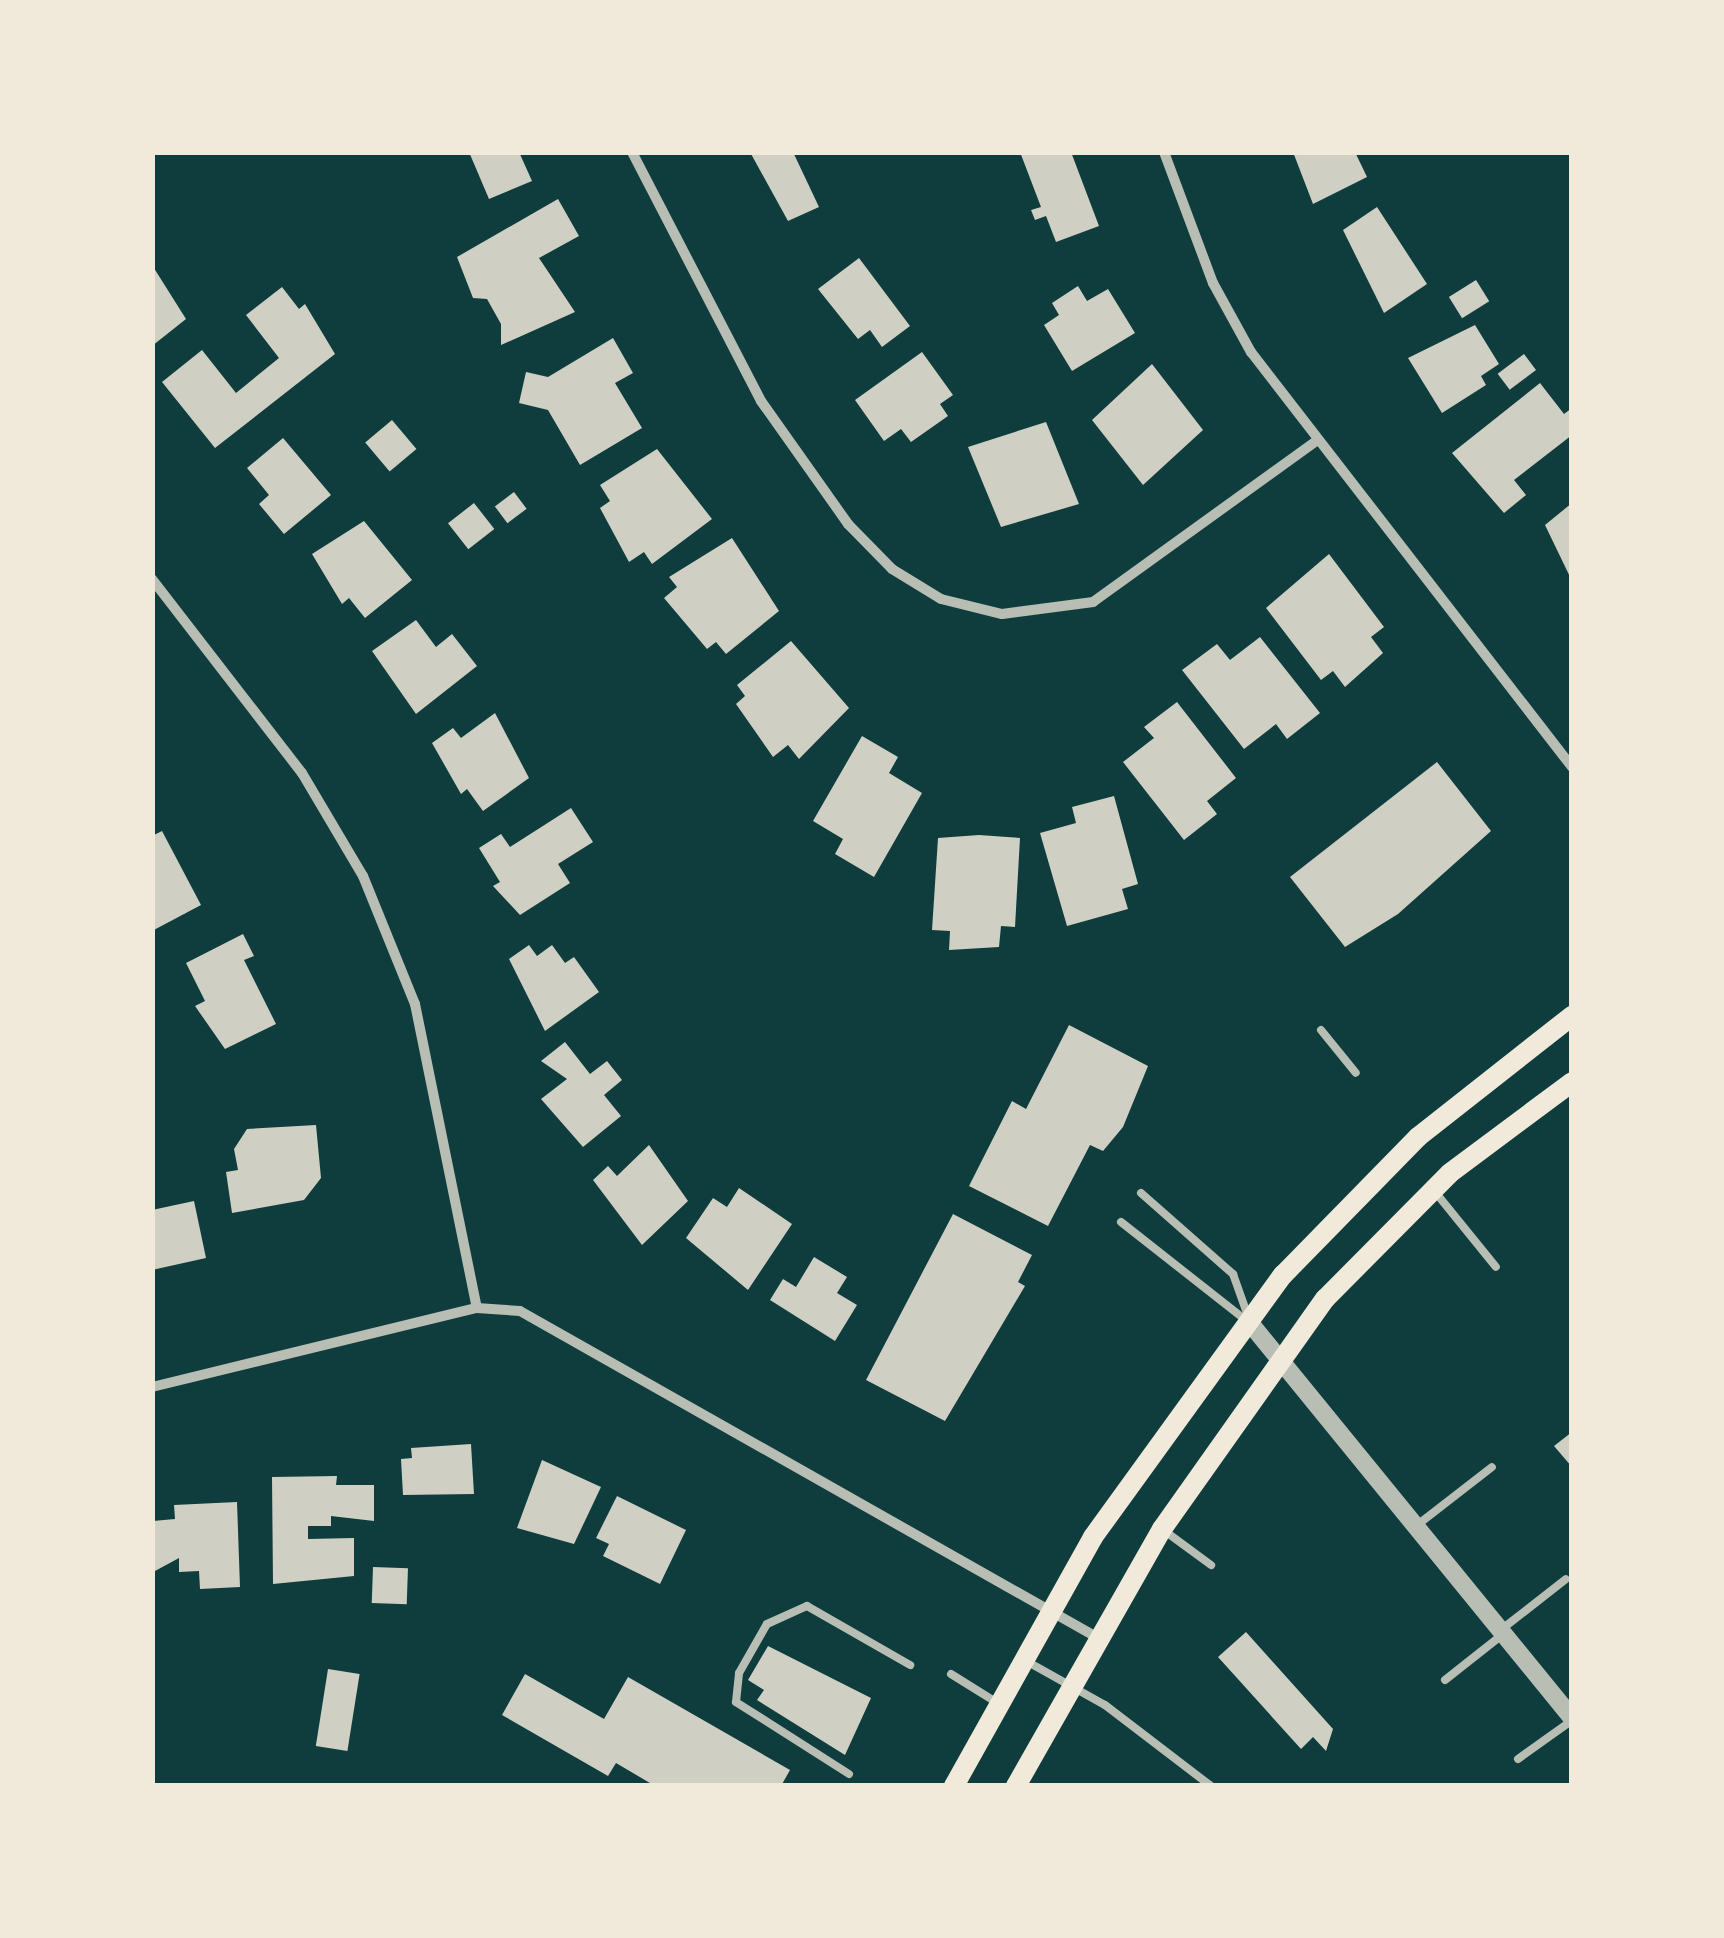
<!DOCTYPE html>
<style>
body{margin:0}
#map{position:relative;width:1724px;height:1938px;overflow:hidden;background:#0f3d3e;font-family:"Roboto Condensed",sans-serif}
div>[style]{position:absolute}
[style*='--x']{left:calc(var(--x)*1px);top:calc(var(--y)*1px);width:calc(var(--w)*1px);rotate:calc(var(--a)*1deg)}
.building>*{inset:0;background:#cfcfc3;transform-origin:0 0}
.service>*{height:8px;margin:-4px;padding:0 4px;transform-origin:4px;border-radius:4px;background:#b8beb3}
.minor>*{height:10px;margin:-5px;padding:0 5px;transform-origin:5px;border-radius:5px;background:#b8beb3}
.tertiary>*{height:18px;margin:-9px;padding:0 9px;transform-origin:9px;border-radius:9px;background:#b8beb3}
.secondary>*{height:20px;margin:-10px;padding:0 10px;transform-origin:10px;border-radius:10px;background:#f1e9da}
span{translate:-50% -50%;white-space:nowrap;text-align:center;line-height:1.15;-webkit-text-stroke:10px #f1e9da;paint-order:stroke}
.frame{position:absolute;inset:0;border:155px solid #f1e9da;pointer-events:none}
</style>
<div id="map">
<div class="building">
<i style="clip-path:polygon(469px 152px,519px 152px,532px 181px,489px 199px)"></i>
<i style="clip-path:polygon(750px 152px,793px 152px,819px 207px,788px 221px)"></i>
<i style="clip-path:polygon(1020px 152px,1071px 152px,1099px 226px,1056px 242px,1046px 216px,1035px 220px,1031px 210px,1041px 207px)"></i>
<i style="clip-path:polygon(1293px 152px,1355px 152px,1367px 177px,1313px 204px)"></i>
<i style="clip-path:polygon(558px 199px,579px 236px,539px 258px,575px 312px,501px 345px,501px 324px,487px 299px,473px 298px,457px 257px)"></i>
<i style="clip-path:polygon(1377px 207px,1427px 284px,1384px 313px,1343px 230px)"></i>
<i style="clip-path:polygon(859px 258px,910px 326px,882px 347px,870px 330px,858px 339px,818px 289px)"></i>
<i style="clip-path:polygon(152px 265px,186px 319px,152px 346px)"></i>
<i style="left:1476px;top:280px;width:25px;height:32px;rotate:58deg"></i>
<i style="clip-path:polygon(1078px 286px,1087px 301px,1108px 289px,1135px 333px,1072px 371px,1044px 325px,1059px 315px,1052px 303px)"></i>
<i style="clip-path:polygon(282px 287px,299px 309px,305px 304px,335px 354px,215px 448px,162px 382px,202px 350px,236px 393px,279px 358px,246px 315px)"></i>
<i style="clip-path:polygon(1475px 325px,1499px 364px,1481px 376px,1486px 385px,1442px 413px,1408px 358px)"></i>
<i style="clip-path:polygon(613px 338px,633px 373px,615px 383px,642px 428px,580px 465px,548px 410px,519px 403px,526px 372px,548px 377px)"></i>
<i style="clip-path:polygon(922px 352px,953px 395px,940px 404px,948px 416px,911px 442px,901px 429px,884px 441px,855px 400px)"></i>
<i style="left:1524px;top:354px;width:20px;height:33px;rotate:53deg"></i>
<i style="clip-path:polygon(1152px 364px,1203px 430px,1143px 485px,1092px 420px)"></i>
<i style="clip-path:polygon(1540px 383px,1564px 414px,1572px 408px,1572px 435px,1514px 480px,1526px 495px,1504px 513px,1452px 453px)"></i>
<i style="left:392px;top:420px;width:38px;height:35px;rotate:50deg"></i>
<i style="clip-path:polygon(1046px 422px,1079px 504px,1001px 527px,968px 447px)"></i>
<i style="clip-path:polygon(283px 438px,331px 495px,284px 534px,259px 504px,269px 495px,247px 468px)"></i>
<i style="clip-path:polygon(657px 449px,712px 519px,652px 564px,644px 552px,629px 562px,600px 508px,610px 501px,600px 485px)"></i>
<i style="left:514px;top:492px;width:21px;height:24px;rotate:53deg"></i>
<i style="left:474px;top:503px;width:33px;height:33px;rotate:52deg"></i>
<i style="clip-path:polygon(1572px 503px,1572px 581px,1545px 525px)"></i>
<i style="clip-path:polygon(364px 521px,412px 580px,365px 618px,349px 598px,342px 604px,312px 554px)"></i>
<i style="clip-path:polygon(732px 538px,779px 611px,726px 654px,716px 642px,707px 649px,664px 598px,677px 587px,669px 577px)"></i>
<i style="clip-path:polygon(1329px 554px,1384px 627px,1371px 637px,1383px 653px,1345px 687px,1333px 671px,1321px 680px,1266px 608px)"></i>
<i style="clip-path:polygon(416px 620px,436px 647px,452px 634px,477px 666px,416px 714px,372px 651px)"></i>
<i style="clip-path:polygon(1260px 637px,1320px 713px,1287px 739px,1276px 724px,1244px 749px,1182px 670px,1217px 644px,1230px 660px)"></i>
<i style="clip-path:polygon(791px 641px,849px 708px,799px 759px,788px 745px,773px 757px,736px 704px,745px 696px,737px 685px)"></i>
<i style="clip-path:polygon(1177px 702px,1236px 778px,1207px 801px,1217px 814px,1184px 840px,1123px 762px,1154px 738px,1144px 727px)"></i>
<i style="clip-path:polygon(495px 713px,529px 778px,483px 811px,467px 789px,461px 794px,432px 743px,453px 728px,461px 738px)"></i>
<i style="clip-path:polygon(862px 736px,898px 757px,889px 773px,922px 793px,874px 877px,835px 854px,843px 839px,813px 821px)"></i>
<i style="clip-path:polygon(1437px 762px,1491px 831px,1398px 914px,1345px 947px,1290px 877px)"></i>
<i style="clip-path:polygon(1114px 796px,1138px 884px,1122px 889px,1128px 909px,1067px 926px,1040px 833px,1076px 823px,1072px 807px)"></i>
<i style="clip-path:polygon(571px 808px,593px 842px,558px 864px,570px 883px,520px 915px,493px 886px,500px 882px,479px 848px,501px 834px,510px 847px)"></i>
<i style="clip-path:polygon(162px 831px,201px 905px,152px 931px,152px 836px)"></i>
<i style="clip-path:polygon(979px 835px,1020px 838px,1015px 927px,1001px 926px,999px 947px,949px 950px,950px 931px,932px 930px,938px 838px)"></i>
<i style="clip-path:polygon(243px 934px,254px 956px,244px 960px,276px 1024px,225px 1049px,195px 1006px,205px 1001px,186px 963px)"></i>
<i style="clip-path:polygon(529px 945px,537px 956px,552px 945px,565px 963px,574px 957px,599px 992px,545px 1031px,509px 959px)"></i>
<i style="clip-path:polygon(1069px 1025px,1148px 1066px,1123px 1127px,1103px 1151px,1090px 1145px,1048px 1226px,969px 1186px,1012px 1101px,1026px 1109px)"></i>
<i style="clip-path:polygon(565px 1042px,590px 1074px,607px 1061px,622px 1080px,604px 1095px,621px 1116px,583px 1147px,541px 1099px,567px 1079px,541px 1061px)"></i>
<i style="clip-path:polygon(316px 1125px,321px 1178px,304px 1200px,232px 1213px,226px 1172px,238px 1170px,234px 1149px,247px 1129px)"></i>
<i style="clip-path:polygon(649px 1145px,688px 1201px,642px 1245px,593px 1180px,608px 1166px,617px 1176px)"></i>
<i style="clip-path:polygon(739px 1188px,792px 1224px,748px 1290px,686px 1238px,713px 1198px,727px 1207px)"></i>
<i style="clip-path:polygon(194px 1201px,206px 1258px,152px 1270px,152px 1210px)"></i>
<i style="clip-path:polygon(953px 1214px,1032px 1255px,1018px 1282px,1025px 1286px,945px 1421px,866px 1380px)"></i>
<i style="clip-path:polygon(814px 1257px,847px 1277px,837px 1293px,857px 1305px,835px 1341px,770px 1300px,783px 1279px,796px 1287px)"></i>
<i style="clip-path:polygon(1572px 1432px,1572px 1467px,1554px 1446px)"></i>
<i style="clip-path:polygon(471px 1444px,474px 1494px,403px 1495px,401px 1459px,412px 1458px,411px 1448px)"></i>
<i style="clip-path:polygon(542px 1460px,601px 1487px,574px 1544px,517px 1528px)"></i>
<i style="clip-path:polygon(337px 1476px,336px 1485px,374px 1485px,374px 1521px,331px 1516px,331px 1526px,308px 1526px,308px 1539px,354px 1538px,354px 1576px,273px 1584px,272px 1477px)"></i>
<i style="clip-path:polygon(617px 1496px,686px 1530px,660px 1584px,603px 1556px,609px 1544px,596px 1538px)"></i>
<i style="clip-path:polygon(237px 1502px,240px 1587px,200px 1589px,199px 1571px,179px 1572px,179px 1558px,155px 1571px,153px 1521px,175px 1519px,174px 1505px)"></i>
<i style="left:373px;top:1567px;width:35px;height:36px;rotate:2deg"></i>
<i style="clip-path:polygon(1246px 1632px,1333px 1729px,1326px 1751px,1313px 1737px,1301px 1749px,1218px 1657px)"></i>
<i style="clip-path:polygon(768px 1646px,871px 1698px,845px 1755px,757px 1700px,764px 1690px,748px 1680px)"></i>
<i style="left:328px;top:1669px;width:32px;height:78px;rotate:9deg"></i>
<i style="clip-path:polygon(525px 1674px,604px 1719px,628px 1677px,790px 1770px,781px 1786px,655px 1786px,616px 1763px,608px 1776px,502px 1715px)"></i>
</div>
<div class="service">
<i style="--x:1321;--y:1030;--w:55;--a:50.9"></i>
<i style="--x:1141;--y:1193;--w:123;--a:41.4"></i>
<i style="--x:1233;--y:1274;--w:48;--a:70.4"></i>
<i style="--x:1436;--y:1193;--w:95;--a:51"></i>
<i style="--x:1121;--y:1222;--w:160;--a:38.2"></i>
<i style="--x:1416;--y:1526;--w:96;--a:-37.8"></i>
<i style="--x:1162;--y:1529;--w:61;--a:36.3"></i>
<i style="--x:1502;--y:1629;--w:81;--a:-38"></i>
<i style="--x:1028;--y:1662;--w:88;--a:29.2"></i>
<i style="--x:1105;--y:1705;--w:133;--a:37.4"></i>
<i style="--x:951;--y:1674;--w:57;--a:32"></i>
<i style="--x:1445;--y:1680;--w:73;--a:-38.3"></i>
<i style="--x:1518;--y:1759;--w:65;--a:-35.6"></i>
<i style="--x:849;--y:1774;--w:134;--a:-147.5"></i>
<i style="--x:736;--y:1702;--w:29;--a:-84"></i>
<i style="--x:739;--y:1673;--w:56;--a:-60.3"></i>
<i style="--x:767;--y:1624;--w:44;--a:-24.2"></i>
<i style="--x:807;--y:1606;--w:119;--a:29.8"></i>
</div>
<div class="minor">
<i style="--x:632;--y:152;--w:280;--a:62.6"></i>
<i style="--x:761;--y:401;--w:151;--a:54.7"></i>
<i style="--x:848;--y:524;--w:63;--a:45.6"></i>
<i style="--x:892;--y:569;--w:57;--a:31.5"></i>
<i style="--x:941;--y:599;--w:63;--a:13.8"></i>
<i style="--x:1002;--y:614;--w:92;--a:-7.5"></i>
<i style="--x:1093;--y:602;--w:277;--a:-35.8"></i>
<i style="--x:1164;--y:152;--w:140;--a:69.5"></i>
<i style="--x:1213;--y:283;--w:79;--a:61.2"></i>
<i style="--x:1251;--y:352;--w:525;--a:52.28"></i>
<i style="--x:152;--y:579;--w:245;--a:52.3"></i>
<i style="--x:302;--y:773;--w:120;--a:59.4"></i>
<i style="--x:363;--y:876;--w:138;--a:67.9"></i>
<i style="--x:415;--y:1004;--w:310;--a:78.5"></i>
<i style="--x:152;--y:1387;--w:334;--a:-13.7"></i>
<i style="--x:477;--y:1308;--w:43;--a:4"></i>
<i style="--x:520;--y:1311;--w:666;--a:29.49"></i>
</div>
<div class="tertiary">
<i style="--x:1250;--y:1323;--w:510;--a:50.81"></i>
</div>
<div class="secondary">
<i style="--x:954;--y:1786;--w:285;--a:-60.8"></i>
<i style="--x:1093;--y:1537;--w:324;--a:-54.1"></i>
<i style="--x:1283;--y:1275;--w:193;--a:-45.6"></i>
<i style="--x:1418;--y:1137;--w:196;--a:-38.2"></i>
<i style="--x:1016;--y:1786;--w:296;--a:-60.4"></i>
<i style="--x:1162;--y:1529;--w:282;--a:-54.7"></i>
<i style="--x:1325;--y:1299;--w:177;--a:-45.2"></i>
<i style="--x:1450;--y:1173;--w:152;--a:-36.7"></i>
</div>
<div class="frame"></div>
</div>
